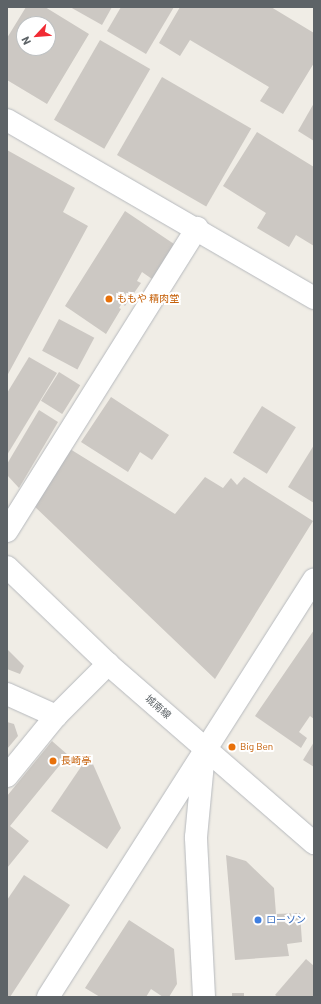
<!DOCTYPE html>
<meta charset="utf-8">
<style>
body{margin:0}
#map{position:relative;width:321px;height:1004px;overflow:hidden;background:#f0ede6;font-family:Barlow,"Noto Sans JP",sans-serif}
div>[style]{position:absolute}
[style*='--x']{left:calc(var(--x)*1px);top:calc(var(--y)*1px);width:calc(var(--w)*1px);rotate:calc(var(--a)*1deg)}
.building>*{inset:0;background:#ccc8c3;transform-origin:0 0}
.roads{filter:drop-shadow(0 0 1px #b6b9bd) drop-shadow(0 0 1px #b6b9bd)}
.minor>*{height:22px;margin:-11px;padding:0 11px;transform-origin:11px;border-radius:11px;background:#fff}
.dots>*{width:11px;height:11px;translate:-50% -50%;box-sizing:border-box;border:2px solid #fff;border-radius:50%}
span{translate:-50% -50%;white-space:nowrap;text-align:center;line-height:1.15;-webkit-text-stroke:4px #fff;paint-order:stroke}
.food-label{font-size:10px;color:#c56008}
.left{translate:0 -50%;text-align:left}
.street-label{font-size:10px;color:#5d6367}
.shop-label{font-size:10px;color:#366cbe}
.frame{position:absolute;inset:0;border:8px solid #5d6367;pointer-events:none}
.north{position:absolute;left:16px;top:16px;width:40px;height:40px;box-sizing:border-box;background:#fff;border:1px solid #bec1c2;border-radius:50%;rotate:244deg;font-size:11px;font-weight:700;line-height:16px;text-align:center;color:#5d6367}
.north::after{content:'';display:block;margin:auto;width:14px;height:18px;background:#f12b34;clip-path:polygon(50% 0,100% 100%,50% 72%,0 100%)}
</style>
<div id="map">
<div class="building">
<i style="clip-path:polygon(evenodd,26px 7px,45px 7px,89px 34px,47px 104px,7px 80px,7px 38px,26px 7px,24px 24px,48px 24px,48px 48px,24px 48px,24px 24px)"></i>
<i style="clip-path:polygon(70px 7px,112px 7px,102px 25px)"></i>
<i style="clip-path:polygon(121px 7px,174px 7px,146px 54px,107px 31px)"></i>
<i style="clip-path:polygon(180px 7px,271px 7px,314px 33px,314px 63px,283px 114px,260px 101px,269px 87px,190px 40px,180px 56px,159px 43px)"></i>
<i style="left:100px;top:40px;width:58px;height:92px;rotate:30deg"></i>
<i style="left:162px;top:77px;width:103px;height:90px;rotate:30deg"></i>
<i style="clip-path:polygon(314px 103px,314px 141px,298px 131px)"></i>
<i style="clip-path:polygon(257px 132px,314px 167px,314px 246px,296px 235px,289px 247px,257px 228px,266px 213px,223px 186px)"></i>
<i style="clip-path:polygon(7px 150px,75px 188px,63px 212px,88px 226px,7px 376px)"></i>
<i style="clip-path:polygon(125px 211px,174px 244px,152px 279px,142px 272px,137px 281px,141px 283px,125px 306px,122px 303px,119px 308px,121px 309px,106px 334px,65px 306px)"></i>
<i style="left:59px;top:319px;width:40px;height:36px;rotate:28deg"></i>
<i style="clip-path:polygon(29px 357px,57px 373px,7px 455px,7px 393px)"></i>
<i style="left:59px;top:372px;width:25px;height:34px;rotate:32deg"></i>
<i style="clip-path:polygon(111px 397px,169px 435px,152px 460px,140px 452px,128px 472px,81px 442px)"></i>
<i style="left:262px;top:406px;width:40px;height:55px;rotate:32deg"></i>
<i style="clip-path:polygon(39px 410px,58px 422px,19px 488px,7px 475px,7px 464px)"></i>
<i style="clip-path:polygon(314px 445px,314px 503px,288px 487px)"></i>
<i style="clip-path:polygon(70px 449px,175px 514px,205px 477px,223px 488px,231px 478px,237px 485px,244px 477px,313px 521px,215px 679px,33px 505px)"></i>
<i style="clip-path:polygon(314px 630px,314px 719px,310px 716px,299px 732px,307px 738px,301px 748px,255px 716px)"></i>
<i style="clip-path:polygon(7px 649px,24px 666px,20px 674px,7px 669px)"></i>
<i style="clip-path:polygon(7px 722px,14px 724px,18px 736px,7px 749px)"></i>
<i style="clip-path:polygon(52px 741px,68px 755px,10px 826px,29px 841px,7px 868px,7px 796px)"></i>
<i style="clip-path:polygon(314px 742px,314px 767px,303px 760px)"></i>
<i style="clip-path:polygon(89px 755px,121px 828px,107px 849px,51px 811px)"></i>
<i style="clip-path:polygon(226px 855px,246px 861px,274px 888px,276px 914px,300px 913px,302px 942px,287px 944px,289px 956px,235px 960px)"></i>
<i style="clip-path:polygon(24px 875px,70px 905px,10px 997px,7px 997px,7px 900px)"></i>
<i style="clip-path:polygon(129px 920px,174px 949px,177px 984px,169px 997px,163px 997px,151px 989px,146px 997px,100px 997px,85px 988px)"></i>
<i style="clip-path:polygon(306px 959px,314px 966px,314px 997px,278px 997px,275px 995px)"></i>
<i style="left:232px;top:993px;width:12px;height:4px"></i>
</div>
<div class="roads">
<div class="minor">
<i style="--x:7;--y:120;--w:355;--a:30.1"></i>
<i style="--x:7;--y:531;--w:358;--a:-57.9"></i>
<i style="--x:7;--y:567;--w:140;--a:43.8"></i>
<i style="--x:108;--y:664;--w:273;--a:41"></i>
<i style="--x:7;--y:694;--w:54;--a:24.2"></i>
<i style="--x:56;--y:716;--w:74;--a:-45"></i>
<i style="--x:7;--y:776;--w:77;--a:-50.8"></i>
<i style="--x:48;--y:997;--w:495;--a:-57.5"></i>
<i style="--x:204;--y:997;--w:160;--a:-92.9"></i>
<i style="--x:196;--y:837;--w:84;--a:-84.6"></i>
</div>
</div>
<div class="dots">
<i style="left:109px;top:299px;background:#e8710a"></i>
<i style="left:232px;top:747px;background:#e8710a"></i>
<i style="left:53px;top:761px;background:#e8710a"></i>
<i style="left:258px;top:920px;background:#3f7fe0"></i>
</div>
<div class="food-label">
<span class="left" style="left:117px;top:299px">ももや 精肉堂</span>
<span class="left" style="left:240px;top:747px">Big Ben</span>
<span class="left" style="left:61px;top:761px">長崎亭</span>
</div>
<div class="street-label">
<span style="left:158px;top:707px;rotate:41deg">城南線</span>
</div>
<div class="shop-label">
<span class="left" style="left:266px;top:920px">ローソン</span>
</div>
<div class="frame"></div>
<div class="north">N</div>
</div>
